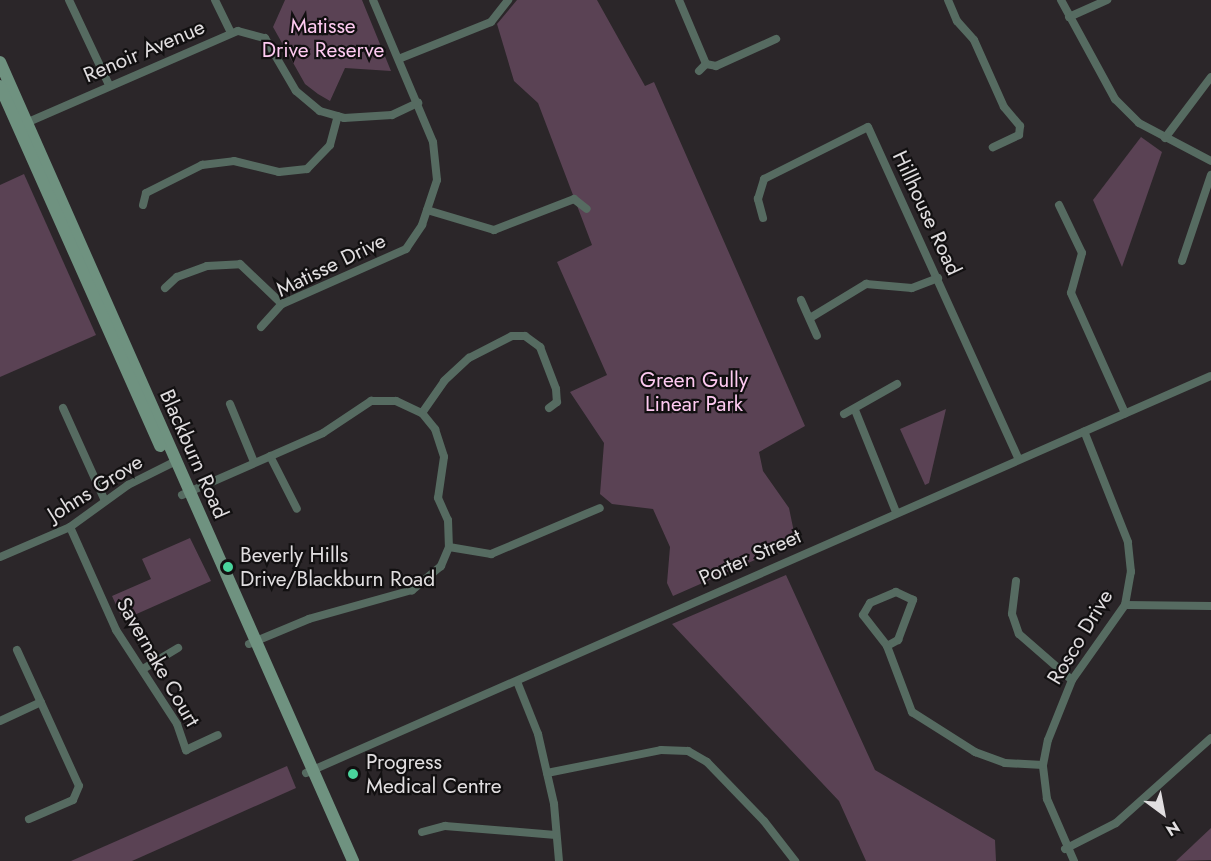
<!DOCTYPE html>
<style>
body{margin:0}
#map{position:relative;width:1211px;height:861px;overflow:hidden;background:#2b2629;font-family:Jost,sans-serif}
div>[style]{position:absolute}
[style*='--x']{left:calc(var(--x)*1px);top:calc(var(--y)*1px);width:calc(var(--w)*1px);rotate:calc(var(--a)*1deg)}
.green>*{inset:0;background:#5a4254}
.minor>*{height:8px;margin:-4px;padding:0 4px;transform-origin:4px;border-radius:4px;background:#566b61}
.secondary>*{height:12px;margin:-6px;padding:0 6px;transform-origin:6px;border-radius:6px;background:#6f9280}
.dots>*{width:16px;height:16px;translate:-50% -50%;box-sizing:border-box;border:3px solid #121011;border-radius:50%}
span{translate:-50% -50%;white-space:nowrap;text-align:center;line-height:1.15;-webkit-text-stroke:4.5px #121011;paint-order:stroke}
.park-label{font-size:21px;color:#fecaf1}
.street-label{font-size:21px;color:#e1dee0}
.poi-label{font-size:21px;color:#e1dee0}
.left{translate:0 -50%;text-align:left}
.north{position:absolute;left:1133px;top:783px;width:60px;height:60px;-webkit-text-stroke:4px #121011;paint-order:stroke;rotate:148deg;font-size:16px;font-weight:700;line-height:24px;text-align:center;color:#e1dee0}
.north::after{content:'';display:block;margin:auto;width:21px;height:27px;background:#e1dee0;clip-path:polygon(50% 0,100% 100%,50% 72%,0 100%)}
</style>
<div id="map">
<div class="green">
<i style="clip-path:polygon(285px 0,362px 0,391px 71px,345px 68px,330px 101px,318px 94px,305px 84px,273px 27px)"></i>
<i style="clip-path:polygon(517px 0,597px 0,645px 86px,654px 82px,805px 426px,759px 452px,763px 471px,789px 508px,796px 542px,673px 596px,667px 583px,670px 547px,653px 509px,612px 504px,600px 494px,604px 443px,570px 392px,607px 375px,557px 262px,592px 245px,538px 103px,514px 81px,497px 24px)"></i>
<i style="clip-path:polygon(1141px 137px,1162px 152px,1122px 267px,1093px 200px)"></i>
<i style="clip-path:polygon(24px 174px,96px 335px,0 377px,0 185px)"></i>
<i style="clip-path:polygon(946px 409px,929px 483px,925px 485px,900px 429px)"></i>
<i style="clip-path:polygon(190px 538px,211px 581px,123px 620px,112px 596px,151px 579px,142px 559px)"></i>
<i style="clip-path:polygon(786px 575px,875px 770px,995px 840px,996px 861px,866px 861px,839px 801px,672px 624px)"></i>
<i style="clip-path:polygon(287px 766px,296px 788px,132px 861px,71px 861px)"></i>
<i style="clip-path:polygon(1211px 828px,1211px 860px,1176px 861px)"></i>
</div>
<div class="minor">
<i style="--x:69;--y:0;--w:94;--a:64.8"></i>
<i style="--x:215;--y:0;--w:37;--a:64"></i>
<i style="--x:679;--y:0;--w:69;--a:67.1"></i>
<i style="--x:706;--y:64;--w:10;--a:11"></i>
<i style="--x:716;--y:66;--w:66;--a:-24.2"></i>
<i style="--x:948;--y:0;--w:23;--a:67"></i>
<i style="--x:957;--y:21;--w:25;--a:48"></i>
<i style="--x:974;--y:40;--w:73;--a:65.9"></i>
<i style="--x:1004;--y:107;--w:25;--a:50"></i>
<i style="--x:1020;--y:126;--w:9;--a:96"></i>
<i style="--x:1019;--y:135;--w:29;--a:155"></i>
<i style="--x:1061;--y:0;--w:113;--a:61.4"></i>
<i style="--x:1115;--y:99;--w:34;--a:45"></i>
<i style="--x:1139;--y:123;--w:81;--a:27.8"></i>
<i style="--x:1069;--y:17;--w:42;--a:-24.1"></i>
<i style="--x:401;--y:58;--w:97;--a:-21.8"></i>
<i style="--x:491;--y:22;--w:28;--a:-52"></i>
<i style="--x:699;--y:71;--w:10;--a:-45"></i>
<i style="--x:26;--y:123;--w:231;--a:-23.5"></i>
<i style="--x:238;--y:31;--w:28;--a:15"></i>
<i style="--x:265;--y:38;--w:61;--a:59.7"></i>
<i style="--x:296;--y:91;--w:31;--a:40"></i>
<i style="--x:320;--y:111;--w:25;--a:16"></i>
<i style="--x:344;--y:118;--w:48;--a:-3.6"></i>
<i style="--x:392;--y:115;--w:29;--a:-25"></i>
<i style="--x:1165;--y:138;--w:76;--a:-53"></i>
<i style="--x:143;--y:205;--w:12;--a:-76"></i>
<i style="--x:146;--y:193;--w:63;--a:-26.6"></i>
<i style="--x:202;--y:165;--w:32;--a:-7"></i>
<i style="--x:234;--y:161;--w:46;--a:13.7"></i>
<i style="--x:279;--y:172;--w:28;--a:-6"></i>
<i style="--x:307;--y:169;--w:33;--a:-46"></i>
<i style="--x:330;--y:145;--w:30;--a:-75"></i>
<i style="--x:1059;--y:205;--w:53;--a:64.4"></i>
<i style="--x:1082;--y:253;--w:41;--a:105.4"></i>
<i style="--x:1071;--y:293;--w:132;--a:65.8"></i>
<i style="--x:427;--y:210;--w:70;--a:16.6"></i>
<i style="--x:494;--y:230;--w:86;--a:-21.2"></i>
<i style="--x:574;--y:199;--w:16;--a:38"></i>
<i style="--x:763;--y:218;--w:20;--a:-105"></i>
<i style="--x:758;--y:199;--w:21;--a:-73"></i>
<i style="--x:764;--y:179;--w:116;--a:-26.6"></i>
<i style="--x:868;--y:127;--w:363;--a:65.6"></i>
<i style="--x:1182;--y:261;--w:91;--a:-71.4"></i>
<i style="--x:165;--y:288;--w:16;--a:-43"></i>
<i style="--x:177;--y:277;--w:32;--a:-20"></i>
<i style="--x:207;--y:266;--w:33;--a:-3"></i>
<i style="--x:240;--y:264;--w:58;--a:43.6"></i>
<i style="--x:801;--y:300;--w:39;--a:66"></i>
<i style="--x:810;--y:318;--w:66;--a:-31.3"></i>
<i style="--x:866;--y:284;--w:46;--a:5"></i>
<i style="--x:912;--y:288;--w:28;--a:-21"></i>
<i style="--x:261;--y:327;--w:31;--a:-48"></i>
<i style="--x:282;--y:304;--w:136;--a:-23.9"></i>
<i style="--x:406;--y:249;--w:29;--a:-56"></i>
<i style="--x:422;--y:225;--w:47;--a:-71.6"></i>
<i style="--x:437;--y:180;--w:38;--a:-96"></i>
<i style="--x:433;--y:142;--w:154;--a:-112.9"></i>
<i style="--x:230;--y:404;--w:63;--a:67.5"></i>
<i style="--x:63;--y:408;--w:102;--a:65.7"></i>
<i style="--x:855;--y:410;--w:110;--a:68.1"></i>
<i style="--x:422;--y:413;--w:39;--a:-55"></i>
<i style="--x:444;--y:381;--w:34;--a:-43"></i>
<i style="--x:469;--y:358;--w:48;--a:-27.1"></i>
<i style="--x:512;--y:336;--w:13;--a:0"></i>
<i style="--x:525;--y:336;--w:19;--a:36"></i>
<i style="--x:540;--y:347;--w:45;--a:69.1"></i>
<i style="--x:556;--y:389;--w:13;--a:86"></i>
<i style="--x:557;--y:402;--w:10;--a:143"></i>
<i style="--x:844;--y:414;--w:61;--a:-29.5"></i>
<i style="--x:270;--y:456;--w:59;--a:63"></i>
<i style="--x:182;--y:495;--w:154;--a:-23.7"></i>
<i style="--x:323;--y:433;--w:58;--a:-33.7"></i>
<i style="--x:371;--y:401;--w:25;--a:0"></i>
<i style="--x:396;--y:401;--w:29;--a:25"></i>
<i style="--x:422;--y:413;--w:21;--a:51"></i>
<i style="--x:435;--y:429;--w:29;--a:72"></i>
<i style="--x:444;--y:457;--w:41;--a:98.3"></i>
<i style="--x:438;--y:498;--w:24;--a:66"></i>
<i style="--x:448;--y:520;--w:27;--a:88"></i>
<i style="--x:449;--y:547;--w:21;--a:113"></i>
<i style="--x:441;--y:566;--w:38;--a:140"></i>
<i style="--x:412;--y:590;--w:107;--a:164.3"></i>
<i style="--x:309;--y:619;--w:65;--a:157.4"></i>
<i style="--x:70;--y:527;--w:113;--a:65.9"></i>
<i style="--x:116;--y:630;--w:112;--a:57"></i>
<i style="--x:177;--y:724;--w:28;--a:71"></i>
<i style="--x:186;--y:750;--w:35;--a:-25"></i>
<i style="--x:449;--y:547;--w:43;--a:9.5"></i>
<i style="--x:491;--y:554;--w:118;--a:-22.9"></i>
<i style="--x:0;--y:557;--w:76;--a:-23.2"></i>
<i style="--x:70;--y:527;--w:72;--a:-35.9"></i>
<i style="--x:128;--y:485;--w:54;--a:-26.6"></i>
<i style="--x:1016;--y:581;--w:33;--a:97"></i>
<i style="--x:1012;--y:614;--w:21;--a:71"></i>
<i style="--x:1019;--y:634;--w:70;--a:41"></i>
<i style="--x:1125;--y:605;--w:86;--a:0.7"></i>
<i style="--x:887;--y:646;--w:13;--a:-29"></i>
<i style="--x:898;--y:640;--w:43;--a:-69.4"></i>
<i style="--x:913;--y:600;--w:19;--a:-155"></i>
<i style="--x:896;--y:592;--w:28;--a:157"></i>
<i style="--x:870;--y:603;--w:14;--a:120"></i>
<i style="--x:863;--y:615;--w:39;--a:52"></i>
<i style="--x:887;--y:646;--w:71;--a:69.3"></i>
<i style="--x:912;--y:712;--w:75;--a:32.4"></i>
<i style="--x:975;--y:752;--w:32;--a:20"></i>
<i style="--x:1005;--y:763;--w:38;--a:3"></i>
<i style="--x:17;--y:650;--w:149;--a:65.5"></i>
<i style="--x:79;--y:786;--w:15;--a:113"></i>
<i style="--x:73;--y:800;--w:48;--a:156.6"></i>
<i style="--x:143;--y:669;--w:41;--a:-31"></i>
<i style="--x:518;--y:684;--w:54;--a:68.2"></i>
<i style="--x:538;--y:734;--w:72;--a:77.1"></i>
<i style="--x:554;--y:804;--w:57;--a:85"></i>
<i style="--x:0;--y:721;--w:45;--a:-24.9"></i>
<i style="--x:306;--y:773;--w:988;--a:-23.69"></i>
<i style="--x:547;--y:773;--w:116;--a:-11.4"></i>
<i style="--x:661;--y:750;--w:27;--a:2"></i>
<i style="--x:688;--y:751;--w:22;--a:30"></i>
<i style="--x:707;--y:762;--w:82;--a:46"></i>
<i style="--x:764;--y:821;--w:51;--a:52.2"></i>
<i style="--x:422;--y:832;--w:24;--a:-15"></i>
<i style="--x:445;--y:826;--w:111;--a:4.6"></i>
<i style="--x:1065;--y:849;--w:57;--a:-27"></i>
<i style="--x:1116;--y:823;--w:127;--a:-41.8"></i>
<i style="--x:1074;--y:861;--w:68;--a:-113.5"></i>
<i style="--x:1047;--y:799;--w:34;--a:-97"></i>
<i style="--x:1043;--y:765;--w:25;--a:-79"></i>
<i style="--x:1048;--y:740;--w:65;--a:-68.2"></i>
<i style="--x:1072;--y:680;--w:92;--a:-54.8"></i>
<i style="--x:1125;--y:605;--w:34;--a:-80"></i>
<i style="--x:1131;--y:572;--w:30;--a:-96"></i>
<i style="--x:1128;--y:542;--w:119;--a:-111.6"></i>
</div>
<div class="secondary">
<i style="--x:0;--y:62;--w:874;--a:66.16"></i>
<i style="--x:0;--y:86;--w:394;--a:66"></i>
</div>
<div class="dots">
<i style="left:228px;top:567px;background:#49d49c"></i>
<i style="left:353px;top:774px;background:#49d49c"></i>
</div>
<div class="park-label">
<span style="left:323px;top:38px">Matisse<br>Drive Reserve</span>
<span style="left:694px;top:392px">Green Gully<br>Linear Park</span>
</div>
<div class="street-label">
<span style="left:144px;top:51px;rotate:-23deg">Renoir Avenue</span>
<span style="left:927px;top:213px;rotate:65deg">Hillhouse Road</span>
<span style="left:331px;top:265px;rotate:-26deg">Matisse Drive</span>
<span style="left:194px;top:454px;rotate:66deg">Blackburn Road</span>
<span style="left:95px;top:488px;rotate:-32deg">Johns Grove</span>
<span style="left:750px;top:557px;rotate:-24deg">Porter Street</span>
<span style="left:1080px;top:637px;rotate:-59deg">Rosco Drive</span>
<span style="left:158px;top:662px;rotate:60deg">Savernake Court</span>
</div>
<div class="poi-label">
<span class="left" style="left:240px;top:567px">Beverly Hills<br>Drive/Blackburn Road</span>
<span class="left" style="left:366px;top:774px">Progress<br>Medical Centre</span>
</div>
<div class="north">N</div>
</div>
